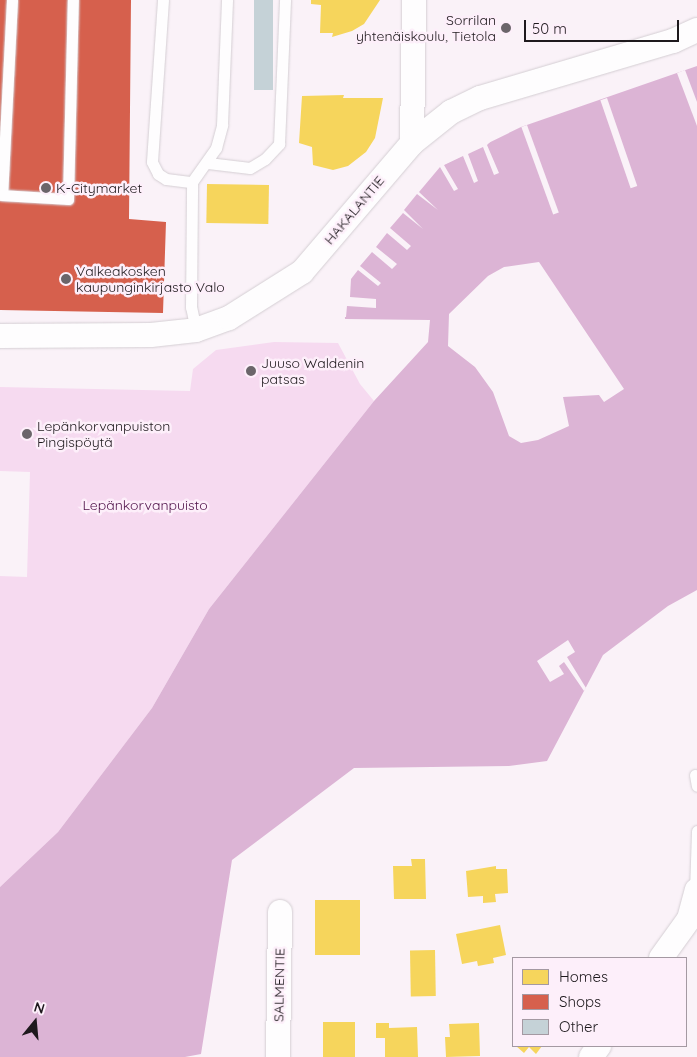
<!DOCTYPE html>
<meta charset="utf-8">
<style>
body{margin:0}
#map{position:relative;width:697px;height:1057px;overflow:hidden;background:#faf2f8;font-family:Quicksand,sans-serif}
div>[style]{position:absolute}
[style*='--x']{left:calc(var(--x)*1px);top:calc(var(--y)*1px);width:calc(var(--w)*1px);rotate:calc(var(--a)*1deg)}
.green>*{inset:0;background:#f6daf0}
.water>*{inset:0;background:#dcb4d5}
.pier>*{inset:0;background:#faf2f8;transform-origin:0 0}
.homes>*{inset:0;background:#f6d55c;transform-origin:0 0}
.shops>*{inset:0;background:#d6604d}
.building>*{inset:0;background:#c5d2d7;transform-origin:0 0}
.roads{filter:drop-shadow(0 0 1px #d4ced3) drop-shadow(0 0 1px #d4ced3)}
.lane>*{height:11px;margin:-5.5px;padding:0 5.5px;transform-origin:5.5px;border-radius:5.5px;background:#fefdfe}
.street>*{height:24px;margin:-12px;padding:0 12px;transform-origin:12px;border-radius:12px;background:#fefdfe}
.dots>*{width:14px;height:14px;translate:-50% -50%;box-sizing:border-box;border:2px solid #fdeffa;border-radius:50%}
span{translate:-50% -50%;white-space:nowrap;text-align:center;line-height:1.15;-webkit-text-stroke:5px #fdeffa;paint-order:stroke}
.poi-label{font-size:14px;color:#1e191d}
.right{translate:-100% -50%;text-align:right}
.left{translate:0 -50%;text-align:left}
.street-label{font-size:14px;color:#1e191d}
.park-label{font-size:14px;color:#4f1149}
.legend{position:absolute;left:512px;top:957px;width:175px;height:90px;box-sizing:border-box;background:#fdeffa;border:1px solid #a499a2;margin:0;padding:6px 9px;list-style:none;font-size:15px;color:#1e191d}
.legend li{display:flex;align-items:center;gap:10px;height:25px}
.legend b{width:25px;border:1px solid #a499a2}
.north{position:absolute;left:10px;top:997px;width:50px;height:50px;-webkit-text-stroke:4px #fdeffa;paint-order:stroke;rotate:17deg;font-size:14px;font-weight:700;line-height:20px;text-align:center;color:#1e191d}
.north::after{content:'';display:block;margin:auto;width:18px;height:22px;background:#1e191d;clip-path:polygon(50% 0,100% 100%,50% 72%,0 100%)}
.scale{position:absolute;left:524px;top:20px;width:155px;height:22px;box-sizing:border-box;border:2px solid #1e191d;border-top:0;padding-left:6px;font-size:15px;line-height:18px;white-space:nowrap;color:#1e191d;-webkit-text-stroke:4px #fdeffa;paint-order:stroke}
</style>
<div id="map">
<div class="green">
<i style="clip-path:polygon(274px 342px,338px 343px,360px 384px,374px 401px,209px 609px,152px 708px,58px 832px,0 887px,0 576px,27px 577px,30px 472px,0 471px,0 387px,190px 391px,193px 369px,216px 350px)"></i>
</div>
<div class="water">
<i style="clip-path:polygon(evenodd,697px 66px,697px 590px,668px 606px,603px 655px,547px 761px,509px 766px,354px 768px,232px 860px,201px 1054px,185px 1057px,0 1057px,0 887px,58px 832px,152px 708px,209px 609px,374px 401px,428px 342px,430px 320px,345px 319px,344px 294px,350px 277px,433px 170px,521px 127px,697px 66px,539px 262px,624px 389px,604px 402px,599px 395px,563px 397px,569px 426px,538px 440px,521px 443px,509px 436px,493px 392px,475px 367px,448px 346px,449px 314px,488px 276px,504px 267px,539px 262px)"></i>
</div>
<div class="pier">
<i style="clip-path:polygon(685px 70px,697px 102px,697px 126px,677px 73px)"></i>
<i style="left:607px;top:98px;width:93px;height:7px;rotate:71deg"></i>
<i style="left:527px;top:125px;width:93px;height:6px;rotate:70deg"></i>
<i style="clip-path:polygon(495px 137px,487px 145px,499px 173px,494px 175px,483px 147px,468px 154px,478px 181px,474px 183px,463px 156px,444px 165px,458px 189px,454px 191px,440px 167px,419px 192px,438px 210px,417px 194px,404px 210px,423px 229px,403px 213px,390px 228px,411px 246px,407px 250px,387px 233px,376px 247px,397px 264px,392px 269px,372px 252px,360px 266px,381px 283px,378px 286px,358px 270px,351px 279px,350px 297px,376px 299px,376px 308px,347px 306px,346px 317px,344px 317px,342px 294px,348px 275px,432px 168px)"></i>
<i style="clip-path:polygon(568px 640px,575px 652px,567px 657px,586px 688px,584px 691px,564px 662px,559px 666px,564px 674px,550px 682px,537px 661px)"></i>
</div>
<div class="homes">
<i style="clip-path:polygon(311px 0,380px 0,364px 24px,352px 31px,332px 37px,333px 33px,320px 33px,321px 5px,311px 4px)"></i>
<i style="clip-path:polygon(344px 95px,343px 98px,383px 98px,375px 138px,366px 152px,348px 166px,333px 170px,313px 165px,312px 147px,299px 143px,302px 96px)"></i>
<i style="left:207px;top:184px;width:62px;height:39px;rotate:1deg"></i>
<i style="clip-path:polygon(411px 859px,425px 859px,426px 899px,394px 899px,393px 866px,412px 866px)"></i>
<i style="clip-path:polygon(496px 866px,496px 869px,507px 869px,508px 893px,495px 894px,496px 902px,483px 903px,483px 896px,468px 897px,466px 871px)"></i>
<i style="left:315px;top:900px;width:45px;height:55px"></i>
<i style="clip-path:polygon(500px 925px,506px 955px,493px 958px,494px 963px,478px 966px,477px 961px,462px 964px,456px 934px)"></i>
<i style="left:435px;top:950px;width:46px;height:25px;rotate:89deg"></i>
<i style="left:323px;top:1022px;width:32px;height:35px"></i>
<i style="clip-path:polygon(376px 1023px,389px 1023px,389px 1028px,417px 1027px,418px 1057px,385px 1057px,385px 1038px,376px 1038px)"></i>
<i style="clip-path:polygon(479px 1023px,480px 1056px,446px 1057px,445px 1037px,450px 1037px,449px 1024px)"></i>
<i style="clip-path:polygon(516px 1046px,542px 1046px,536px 1054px,529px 1047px,524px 1053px)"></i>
</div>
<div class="shops">
<i style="clip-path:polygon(0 0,131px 0,129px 219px,166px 222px,163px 313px,0 310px)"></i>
</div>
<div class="building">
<i style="left:254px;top:0;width:19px;height:90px"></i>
</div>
<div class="roads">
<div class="lane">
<i style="--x:12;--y:0;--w:195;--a:92.9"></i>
<i style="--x:2;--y:195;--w:66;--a:3.5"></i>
<i style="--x:68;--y:199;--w:199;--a:-88.6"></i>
<i style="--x:163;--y:0;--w:162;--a:93.9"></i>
<i style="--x:152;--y:162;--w:13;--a:63"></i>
<i style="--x:158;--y:174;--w:9;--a:32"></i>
<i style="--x:166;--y:179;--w:26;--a:7"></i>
<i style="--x:208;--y:163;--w:42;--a:6.8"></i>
<i style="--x:250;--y:168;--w:17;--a:-31"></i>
<i style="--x:265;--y:159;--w:21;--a:-47"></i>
<i style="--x:279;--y:144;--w:144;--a:-87.6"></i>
<i style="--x:196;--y:330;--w:24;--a:-102"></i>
<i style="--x:191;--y:307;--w:125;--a:-89.5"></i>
<i style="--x:192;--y:182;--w:42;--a:-54.8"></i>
<i style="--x:216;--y:148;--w:24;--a:-75"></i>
<i style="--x:222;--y:125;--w:125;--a:-87.7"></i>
<i style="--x:695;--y:775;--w:11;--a:80"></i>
<i style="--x:695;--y:892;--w:61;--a:-88.1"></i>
</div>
<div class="street">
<i style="--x:412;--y:143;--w:143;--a:-89.2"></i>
<i style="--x:0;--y:336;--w:151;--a:-0.4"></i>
<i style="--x:151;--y:335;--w:45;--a:-6.3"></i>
<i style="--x:196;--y:330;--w:35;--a:-20"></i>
<i style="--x:229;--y:318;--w:86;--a:-32.2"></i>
<i style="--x:302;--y:272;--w:170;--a:-49.5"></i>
<i style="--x:412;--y:143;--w:50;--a:-38.5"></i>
<i style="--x:451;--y:112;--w:32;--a:-26"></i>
<i style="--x:480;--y:98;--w:201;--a:-16.5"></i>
<i style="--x:673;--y:41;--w:26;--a:-25"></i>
<i style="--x:661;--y:958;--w:48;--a:-54.3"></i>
<i style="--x:689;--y:919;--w:30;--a:-75"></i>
<i style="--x:278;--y:1057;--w:145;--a:-89.2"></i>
<i style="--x:591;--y:1057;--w:14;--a:-54"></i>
</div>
</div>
<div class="dots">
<i style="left:506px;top:28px;background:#6b656a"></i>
<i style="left:46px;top:188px;background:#6b656a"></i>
<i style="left:66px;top:279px;background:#6b656a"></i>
<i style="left:251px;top:371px;background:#6b656a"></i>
<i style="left:27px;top:434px;background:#6b656a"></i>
</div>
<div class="poi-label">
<span class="right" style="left:496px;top:28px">Sorrilan<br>yhtenäiskoulu, Tietola</span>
<span class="left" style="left:56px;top:188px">K-Citymarket</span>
<span class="left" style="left:76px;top:279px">Valkeakosken<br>kaupunginkirjasto Valo</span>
<span class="left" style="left:261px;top:371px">Juuso Waldenin<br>patsas</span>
<span class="left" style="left:37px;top:434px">Lepänkorvanpuiston<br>Pingispöytä</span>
</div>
<div class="street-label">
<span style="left:354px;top:210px;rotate:-50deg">HAKALANTIE</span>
<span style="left:279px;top:985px;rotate:-89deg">SALMENTIE</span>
</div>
<div class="park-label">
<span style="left:145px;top:505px">Lepänkorvanpuisto</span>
</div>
<ul class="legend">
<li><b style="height:14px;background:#f6d55c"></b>Homes</li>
<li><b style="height:14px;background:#d6604d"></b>Shops</li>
<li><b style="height:14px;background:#c5d2d7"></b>Other</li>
</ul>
<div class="north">N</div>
<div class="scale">50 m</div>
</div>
